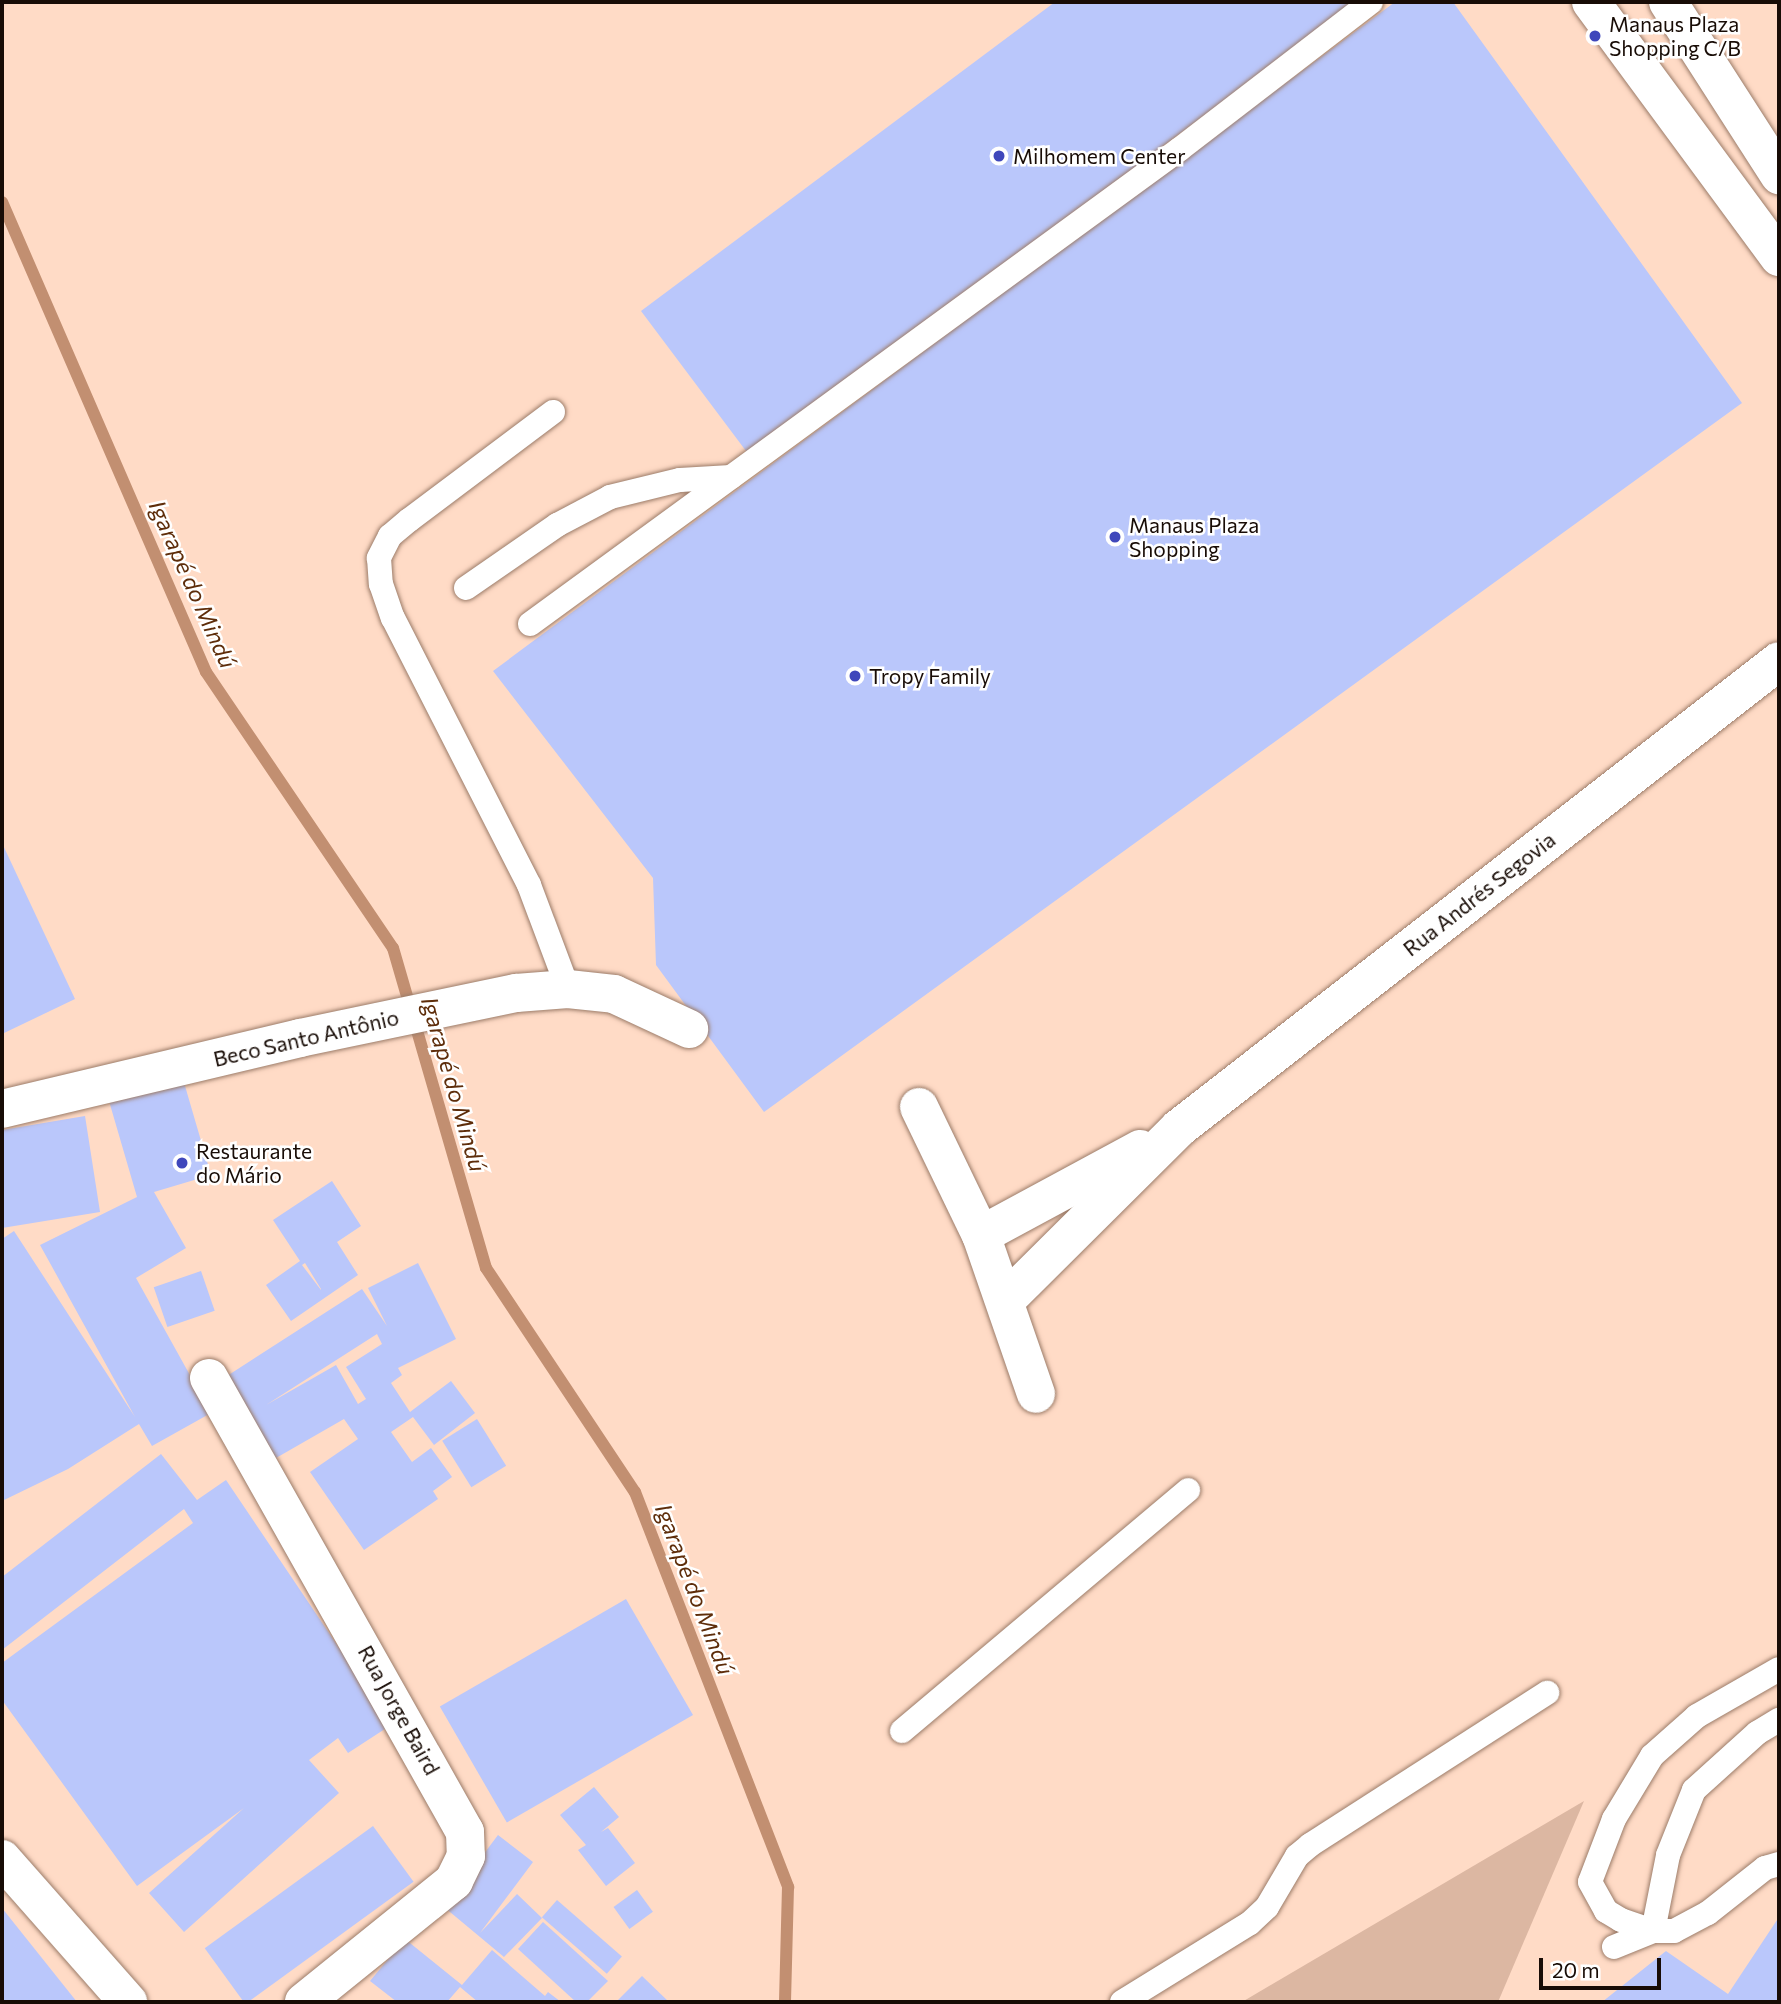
<!DOCTYPE html>
<meta charset="utf-8">
<style>
body{margin:0}
#map{position:relative;width:1781px;height:2004px;overflow:hidden;background:#ffdbc6;font-family:Commissioner,sans-serif}
div>[style]{position:absolute}
[style*='--x']{left:calc(var(--x)*1px);top:calc(var(--y)*1px);width:calc(var(--w)*1px);rotate:calc(var(--a)*1deg)}
.green>*{inset:0;background:#dcb7a2}
.stream>*{height:12px;margin:-6px;padding:0 6px;transform-origin:6px;border-radius:6px;background:#c28f71}
.building>*{inset:0;background:#bac7fb;transform-origin:0 0}
.roads{filter:drop-shadow(0 0 2px #9c7c69) drop-shadow(0 0 2px #9c7c69)}
.lane>*{height:24px;margin:-12px;padding:0 12px;transform-origin:12px;border-radius:12px;background:#fff}
.street>*{height:38px;margin:-19px;padding:0 19px;transform-origin:19px;border-radius:19px;background:#fff}
.secondary>*{height:38px;margin:-19px;padding:0 19px;transform-origin:19px;border-radius:19px;background:#fff}
.dots>*{width:19px;height:19px;translate:-50% -50%;box-sizing:border-box;border:4px solid #fff;border-radius:50%}
span{translate:-50% -50%;white-space:nowrap;text-align:center;line-height:1.15;-webkit-text-stroke:5px #fff;paint-order:stroke}
.poi-label{font-size:21px;color:#180c06}
.left{translate:0 -50%;text-align:left}
.street-label{font-size:21px;color:#180c06}
.water-label{font-size:23px;color:#5e2d0a;font-style:italic}
.frame{position:absolute;inset:0;border:4px solid #180c06;pointer-events:none}
.scale{position:absolute;left:1539px;top:1958px;width:122px;height:32px;box-sizing:border-box;border:4px solid #180c06;border-top:0;padding-left:9px;font-size:21px;line-height:24px;white-space:nowrap;color:#180c06;-webkit-text-stroke:5px #fff;paint-order:stroke}
</style>
<div id="map">
<div class="green">
<i style="clip-path:polygon(1584px 1801px,1498px 2002px,1242px 2002px)"></i>
</div>
<div class="stream">
<i style="--x:2;--y:202;--w:512;--a:66.54"></i>
<i style="--x:206;--y:672;--w:333;--a:55.9"></i>
<i style="--x:393;--y:948;--w:333;--a:73.8"></i>
<i style="--x:486;--y:1268;--w:269;--a:56.4"></i>
<i style="--x:635;--y:1492;--w:424;--a:68.8"></i>
<i style="--x:788;--y:1887;--w:115;--a:91.5"></i>
</div>
<div class="building">
<i style="clip-path:polygon(1055px 2px,1356px 2px,749px 455px,641px 311px)"></i>
<i style="clip-path:polygon(1395px 2px,1453px 2px,1742px 403px,764px 1112px,656px 965px,653px 878px,493px 671px)"></i>
<i style="clip-path:polygon(2px 843px,75px 999px,2px 1034px)"></i>
<i style="clip-path:polygon(183px 1079px,211px 1175px,154px 1192px,186px 1248px,136px 1278px,211px 1413px,152px 1446px,139px 1424px,68px 1469px,2px 1501px,2px 1239px,14px 1231px,135px 1417px,40px 1245px,137px 1197px,109px 1101px)"></i>
<i style="clip-path:polygon(85px 1116px,100px 1212px,2px 1228px,2px 1130px)"></i>
<i style="clip-path:polygon(evenodd,332px 1181px,361px 1226px,337px 1242px,358px 1275px,291px 1321px,266px 1285px,300px 1261px,273px 1220px,332px 1181px,305px 1263px,321px 1289px,321px 1290px,302px 1265px,305px 1263px)"></i>
<i style="clip-path:polygon(evenodd,418px 1263px,456px 1339px,398px 1368px,402px 1375px,391px 1383px,410px 1412px,451px 1381px,475px 1413px,434px 1445px,413px 1417px,391px 1432px,412px 1462px,431px 1448px,452px 1477px,433px 1491px,438px 1499px,364px 1550px,310px 1472px,358px 1439px,344px 1419px,276px 1458px,227px 1376px,362px 1289px,387px 1326px,368px 1288px,418px 1263px,377px 1334px,382px 1344px,346px 1367px,366px 1399px,358px 1404px,336px 1365px,266px 1405px,377px 1334px)"></i>
<i style="left:201px;top:1271px;width:42px;height:50px;rotate:71deg"></i>
<i style="left:477px;top:1419px;width:55px;height:41px;rotate:58deg"></i>
<i style="clip-path:polygon(161px 1454px,197px 1500px,226px 1480px,391px 1725px,348px 1753px,338px 1738px,309px 1760px,339px 1793px,184px 1932px,149px 1893px,244px 1808px,137px 1886px,2px 1700px,2px 1663px,193px 1523px,184px 1509px,2px 1650px,2px 1577px)"></i>
<i style="left:626px;top:1599px;width:134px;height:215px;rotate:60deg"></i>
<i style="clip-path:polygon(594px 1787px,619px 1817px,601px 1832px,608px 1828px,635px 1863px,606px 1886px,578px 1850px,586px 1845px,560px 1815px)"></i>
<i style="left:373px;top:1826px;width:69px;height:208px;rotate:54deg"></i>
<i style="clip-path:polygon(498px 1835px,533px 1862px,480px 1933px,517px 1894px,542px 1918px,504px 1957px,444px 1907px)"></i>
<i style="left:637px;top:1890px;width:27px;height:29px;rotate:54deg"></i>
<i style="left:557px;top:1900px;width:86px;height:23px;rotate:41deg"></i>
<i style="clip-path:polygon(2px 1908px,77px 2002px,2px 2002px)"></i>
<i style="clip-path:polygon(1779px 1917px,1779px 2002px,1602px 2002px,1666px 1951px,1728px 1994px)"></i>
<i style="clip-path:polygon(543px 1922px,608px 1981px,587px 2002px,576px 2002px,518px 1949px)"></i>
<i style="clip-path:polygon(405px 1939px,462px 1985px,492px 1950px,545px 1996px,548px 1992px,561px 2002px,478px 2002px,460px 1987px,447px 2002px,397px 2002px,370px 1981px)"></i>
<i style="clip-path:polygon(642px 1976px,669px 2002px,616px 2002px)"></i>
</div>
<div class="roads">
<div class="lane">
<i style="--x:553;--y:412;--w:180;--a:143.1"></i>
<i style="--x:409;--y:520;--w:25;--a:140"></i>
<i style="--x:390;--y:536;--w:25;--a:117"></i>
<i style="--x:379;--y:558;--w:26;--a:86"></i>
<i style="--x:381;--y:584;--w:36;--a:71"></i>
<i style="--x:393;--y:618;--w:300;--a:63"></i>
<i style="--x:529;--y:885;--w:111;--a:69.4"></i>
<i style="--x:466;--y:588;--w:111;--a:-34.7"></i>
<i style="--x:557;--y:525;--w:60;--a:-27.8"></i>
<i style="--x:610;--y:497;--w:72;--a:-13.7"></i>
<i style="--x:680;--y:480;--w:51;--a:-3.4"></i>
<i style="--x:530;--y:624;--w:805;--a:-36.16"></i>
<i style="--x:1180;--y:149;--w:241;--a:-37.6"></i>
<i style="--x:1779;--y:1669;--w:95;--a:150.2"></i>
<i style="--x:1697;--y:1716;--w:60;--a:138.4"></i>
<i style="--x:1652;--y:1756;--w:74;--a:121.1"></i>
<i style="--x:1614;--y:1819;--w:67;--a:110.9"></i>
<i style="--x:1590;--y:1882;--w:33;--a:61"></i>
<i style="--x:1606;--y:1911;--w:17;--a:31"></i>
<i style="--x:1621;--y:1920;--w:34;--a:19"></i>
<i style="--x:1653;--y:1931;--w:21;--a:0"></i>
<i style="--x:1674;--y:1931;--w:38;--a:-28"></i>
<i style="--x:1708;--y:1913;--w:73;--a:-38.3"></i>
<i style="--x:1765;--y:1868;--w:15;--a:-16"></i>
<i style="--x:902;--y:1731;--w:374;--a:-40.1"></i>
<i style="--x:1614;--y:1947;--w:42;--a:-22.3"></i>
<i style="--x:1653;--y:1931;--w:77;--a:-78.8"></i>
<i style="--x:1668;--y:1855;--w:70;--a:-68.2"></i>
<i style="--x:1694;--y:1790;--w:85;--a:-42.1"></i>
<i style="--x:1757;--y:1733;--w:26;--a:-31"></i>
<i style="--x:1122;--y:2002;--w:150;--a:-31.7"></i>
<i style="--x:1250;--y:1923;--w:23;--a:-43"></i>
<i style="--x:1267;--y:1907;--w:59;--a:-59.5"></i>
<i style="--x:1297;--y:1856;--w:17;--a:-40"></i>
<i style="--x:1310;--y:1845;--w:282;--a:-32.7"></i>
</div>
<div class="street">
<i style="--x:919;--y:1107;--w:142;--a:64.2"></i>
<i style="--x:981;--y:1235;--w:168;--a:70.9"></i>
<i style="--x:2;--y:1109;--w:306;--a:-13.4"></i>
<i style="--x:300;--y:1038;--w:221;--a:-11.8"></i>
<i style="--x:516;--y:993;--w:52;--a:-4.4"></i>
<i style="--x:568;--y:989;--w:46;--a:6.2"></i>
<i style="--x:614;--y:994;--w:83;--a:25"></i>
<i style="--x:981;--y:1235;--w:181;--a:-28.4"></i>
<i style="--x:1006;--y:1300;--w:244;--a:-44.8"></i>
<i style="--x:1179;--y:1128;--w:760;--a:-37.89"></i>
<i style="--x:209;--y:1378;--w:521;--a:60.58"></i>
<i style="--x:465;--y:1832;--w:24;--a:88"></i>
<i style="--x:466;--y:1856;--w:28;--a:116"></i>
<i style="--x:454;--y:1881;--w:193;--a:141.1"></i>
<i style="--x:2;--y:1859;--w:191;--a:48.6"></i>
</div>
<div class="secondary">
<i style="--x:1591;--y:2;--w:317;--a:53.6"></i>
<i style="--x:1668;--y:2;--w:206;--a:57.3"></i>
</div>
</div>
<div class="dots">
<i style="left:1595px;top:36px;background:#3f47bb"></i>
<i style="left:999px;top:156px;background:#3f47bb"></i>
<i style="left:1115px;top:537px;background:#3f47bb"></i>
<i style="left:855px;top:676px;background:#3f47bb"></i>
<i style="left:182px;top:1163px;background:#3f47bb"></i>
</div>
<div class="poi-label">
<span class="left" style="left:1609px;top:36px">Manaus Plaza<br>Shopping C/B</span>
<span class="left" style="left:1013px;top:156px">Milhomem Center</span>
<span class="left" style="left:1129px;top:537px">Manaus Plaza<br>Shopping</span>
<span class="left" style="left:869px;top:676px">Tropy Family</span>
<span class="left" style="left:196px;top:1163px">Restaurante<br>do Mário</span>
</div>
<div class="street-label">
<span style="left:1479px;top:894px;rotate:-38deg">Rua Andrés Segovia</span>
<span style="left:306px;top:1038px;rotate:-13deg">Beco Santo Antônio</span>
<span style="left:399px;top:1710px;rotate:61deg">Rua Jorge Baird</span>
</div>
<div class="water-label">
<span style="left:193px;top:584px;rotate:66deg">Igarapé do Mindú</span>
<span style="left:454px;top:1084px;rotate:74deg">Igarapé do Mindú</span>
<span style="left:695px;top:1589px;rotate:69deg">Igarapé do Mindú</span>
</div>
<div class="frame"></div>
<div class="scale">20 m</div>
</div>
